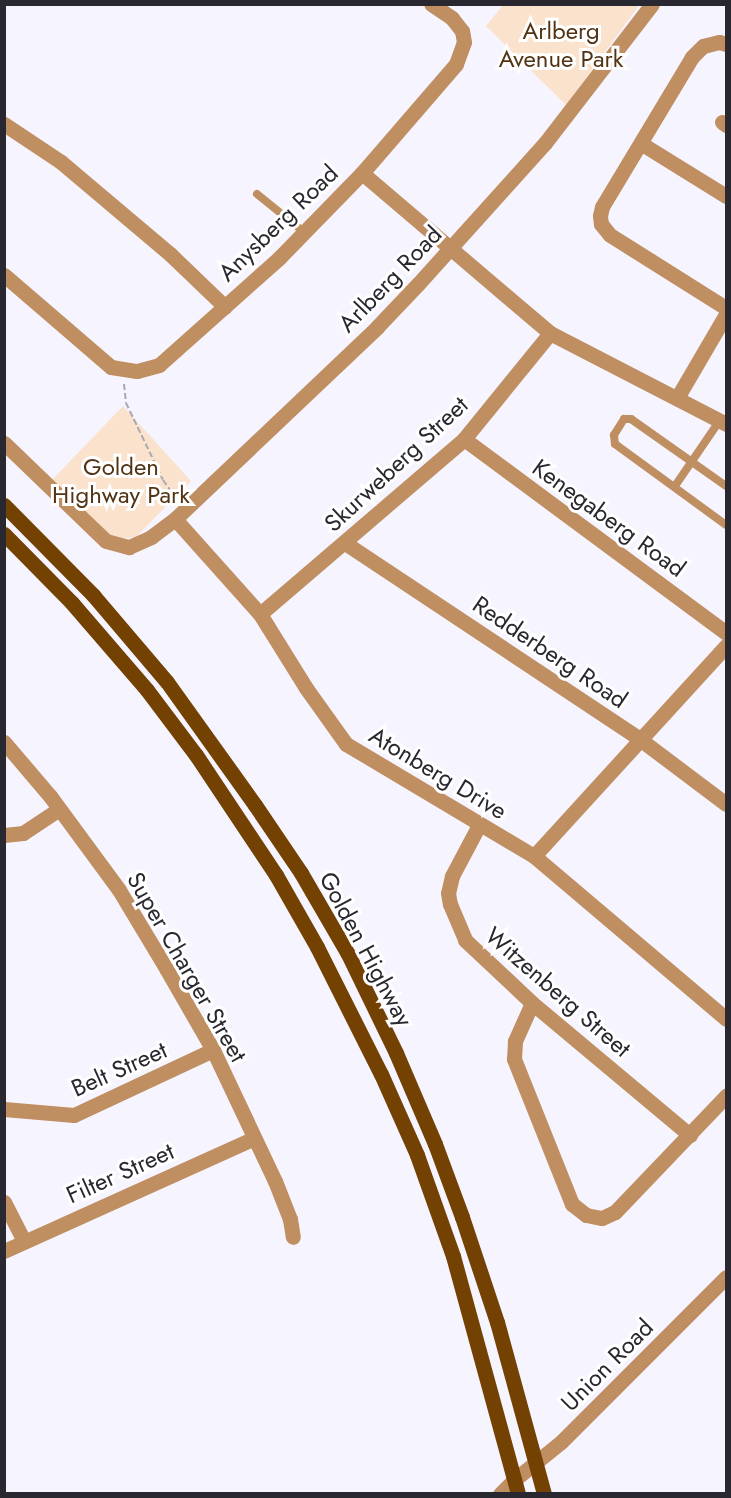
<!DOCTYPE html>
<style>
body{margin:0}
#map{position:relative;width:731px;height:1498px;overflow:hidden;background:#f6f4fe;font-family:Jost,sans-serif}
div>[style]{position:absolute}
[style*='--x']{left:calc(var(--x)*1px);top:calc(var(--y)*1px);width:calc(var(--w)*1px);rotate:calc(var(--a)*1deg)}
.green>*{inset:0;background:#fae2cd}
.path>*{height:2px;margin-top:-1px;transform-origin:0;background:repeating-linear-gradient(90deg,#aaa8b2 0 6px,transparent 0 9px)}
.service>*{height:8px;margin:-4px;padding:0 4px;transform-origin:4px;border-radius:4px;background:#bf8e61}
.minor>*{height:15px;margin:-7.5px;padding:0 7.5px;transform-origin:7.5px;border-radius:7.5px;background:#bf8e61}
.tertiary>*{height:15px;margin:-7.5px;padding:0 7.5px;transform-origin:7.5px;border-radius:7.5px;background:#bf8e61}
.primary>*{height:15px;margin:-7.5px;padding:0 7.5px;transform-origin:7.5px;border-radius:7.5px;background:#734203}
span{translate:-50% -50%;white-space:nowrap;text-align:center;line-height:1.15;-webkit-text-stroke:6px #fff;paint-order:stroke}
.park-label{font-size:24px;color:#523314}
.street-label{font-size:24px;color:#292830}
.frame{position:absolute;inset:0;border:6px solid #292830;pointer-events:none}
</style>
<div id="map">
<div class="green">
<i style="clip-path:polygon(634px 4px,638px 7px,566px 105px,486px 26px,503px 5px)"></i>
<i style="clip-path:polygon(123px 406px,191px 481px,136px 537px,118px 539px,100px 530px,50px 482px)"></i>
</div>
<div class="path">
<i style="--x:124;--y:384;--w:19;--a:84"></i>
<i style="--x:126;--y:403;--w:85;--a:64.3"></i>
<i style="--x:163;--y:480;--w:24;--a:55"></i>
</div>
<div class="service">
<i style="--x:257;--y:194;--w:60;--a:39"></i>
<i style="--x:675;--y:486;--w:80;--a:-55.7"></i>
<i style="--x:726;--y:486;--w:116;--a:-144.8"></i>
<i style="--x:631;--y:419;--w:7;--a:180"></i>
<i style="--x:624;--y:419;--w:19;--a:122"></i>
<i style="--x:614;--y:435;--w:9;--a:84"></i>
<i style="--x:615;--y:444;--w:137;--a:36.1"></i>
</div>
<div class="minor">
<i style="--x:726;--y:44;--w:7;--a:-164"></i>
<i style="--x:719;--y:42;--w:16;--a:166"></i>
<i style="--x:703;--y:46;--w:16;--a:135"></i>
<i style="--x:692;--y:57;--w:175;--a:121"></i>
<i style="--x:602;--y:207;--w:9;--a:103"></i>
<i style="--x:600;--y:216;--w:8;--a:83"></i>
<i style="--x:601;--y:224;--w:14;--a:51"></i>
<i style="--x:610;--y:235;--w:137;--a:32.2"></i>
<i style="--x:722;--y:122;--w:5;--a:37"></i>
<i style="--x:4;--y:124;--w:69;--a:33.7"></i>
<i style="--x:61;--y:162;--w:143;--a:40.2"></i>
<i style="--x:170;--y:254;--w:76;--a:43.9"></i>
<i style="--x:642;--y:144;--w:99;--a:31.8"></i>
<i style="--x:362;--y:173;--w:247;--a:40.4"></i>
<i style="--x:550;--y:333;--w:198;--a:27.3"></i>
<i style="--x:4;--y:275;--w:141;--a:40.7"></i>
<i style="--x:111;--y:367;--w:26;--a:9"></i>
<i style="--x:137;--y:371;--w:23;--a:-15"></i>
<i style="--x:159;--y:365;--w:161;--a:-41.7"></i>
<i style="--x:279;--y:258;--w:119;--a:-45.7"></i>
<i style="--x:362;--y:173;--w:144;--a:-49.2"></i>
<i style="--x:456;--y:64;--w:23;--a:-70"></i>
<i style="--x:464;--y:42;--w:11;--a:-100"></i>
<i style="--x:462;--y:31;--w:16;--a:-128"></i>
<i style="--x:452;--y:18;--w:25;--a:-146"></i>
<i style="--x:677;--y:398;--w:97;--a:-59.7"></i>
<i style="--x:464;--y:439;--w:326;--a:36.5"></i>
<i style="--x:4;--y:443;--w:141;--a:43.9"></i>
<i style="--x:106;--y:541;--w:24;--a:15"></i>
<i style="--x:129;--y:547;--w:24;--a:-24"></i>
<i style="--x:151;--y:537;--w:30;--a:-37"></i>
<i style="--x:175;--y:519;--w:279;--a:-43.5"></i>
<i style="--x:377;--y:327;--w:59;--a:-46.4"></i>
<i style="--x:418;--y:284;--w:190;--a:-48"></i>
<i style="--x:545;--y:143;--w:175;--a:-52.4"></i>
<i style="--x:175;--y:519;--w:127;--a:48.2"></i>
<i style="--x:260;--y:614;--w:87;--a:58.1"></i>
<i style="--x:306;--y:688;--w:69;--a:54.5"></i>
<i style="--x:346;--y:744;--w:219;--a:30.8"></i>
<i style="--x:534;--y:856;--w:252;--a:40.3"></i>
<i style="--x:345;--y:543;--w:356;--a:33.6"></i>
<i style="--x:641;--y:740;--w:106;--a:37"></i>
<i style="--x:260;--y:614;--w:269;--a:-40.6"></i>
<i style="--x:464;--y:439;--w:136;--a:-50.9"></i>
<i style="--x:4;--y:742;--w:71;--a:49.6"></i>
<i style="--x:50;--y:796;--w:117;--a:53.7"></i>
<i style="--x:119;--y:890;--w:93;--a:59"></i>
<i style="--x:167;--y:970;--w:92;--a:60.1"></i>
<i style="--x:213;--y:1050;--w:145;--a:64.7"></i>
<i style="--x:275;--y:1181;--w:41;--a:68.5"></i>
<i style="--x:290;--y:1219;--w:18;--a:81"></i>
<i style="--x:479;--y:825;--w:58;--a:117.9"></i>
<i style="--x:452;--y:876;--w:17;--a:103"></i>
<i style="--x:448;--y:893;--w:11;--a:80"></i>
<i style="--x:450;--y:904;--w:39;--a:67"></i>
<i style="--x:465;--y:940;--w:92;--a:43.2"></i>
<i style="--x:532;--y:1003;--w:206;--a:39.9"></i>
<i style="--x:4;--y:835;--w:19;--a:-6"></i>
<i style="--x:23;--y:833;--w:43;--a:-33.7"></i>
<i style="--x:534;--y:856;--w:285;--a:-47.6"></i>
<i style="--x:532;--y:1003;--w:42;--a:114.1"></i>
<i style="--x:515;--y:1041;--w:18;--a:93"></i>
<i style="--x:514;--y:1059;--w:156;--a:68.2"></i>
<i style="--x:572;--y:1204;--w:18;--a:38"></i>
<i style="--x:586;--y:1215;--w:16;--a:11"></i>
<i style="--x:602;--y:1218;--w:14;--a:-25"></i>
<i style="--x:615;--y:1212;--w:161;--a:-46.3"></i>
<i style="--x:4;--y:1109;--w:70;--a:4.9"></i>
<i style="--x:74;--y:1115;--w:153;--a:-25.1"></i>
<i style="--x:4;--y:1202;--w:44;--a:62.9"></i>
<i style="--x:4;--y:1251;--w:274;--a:-24.3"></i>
<i style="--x:500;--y:1494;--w:20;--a:-45"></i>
</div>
<div class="tertiary">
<i style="--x:514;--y:1480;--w:60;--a:-39"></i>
<i style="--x:561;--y:1442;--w:233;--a:-45"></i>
</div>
<div class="primary">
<i style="--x:4;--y:505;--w:127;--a:45.3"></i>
<i style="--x:93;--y:595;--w:114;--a:49.6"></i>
<i style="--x:167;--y:682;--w:151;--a:54.4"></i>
<i style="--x:255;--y:805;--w:82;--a:55.9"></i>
<i style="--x:301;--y:873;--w:94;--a:59.9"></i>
<i style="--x:348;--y:954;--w:110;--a:64.1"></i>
<i style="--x:396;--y:1053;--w:99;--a:66.8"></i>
<i style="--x:435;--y:1144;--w:78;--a:69.7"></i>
<i style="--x:462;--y:1217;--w:111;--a:71.6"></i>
<i style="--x:497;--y:1322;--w:178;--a:74.7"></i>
<i style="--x:4;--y:534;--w:97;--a:45.4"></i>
<i style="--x:72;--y:603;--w:115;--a:49.2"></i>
<i style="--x:147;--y:690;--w:81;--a:53"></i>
<i style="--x:196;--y:755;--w:144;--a:56.3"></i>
<i style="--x:276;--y:875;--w:83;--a:60.3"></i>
<i style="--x:317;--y:947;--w:142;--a:63.3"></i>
<i style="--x:381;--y:1074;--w:89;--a:66"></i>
<i style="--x:417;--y:1155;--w:107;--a:70.4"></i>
<i style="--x:453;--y:1256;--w:247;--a:74.7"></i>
</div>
<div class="park-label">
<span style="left:561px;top:45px">Arlberg<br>Avenue Park</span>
<span style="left:121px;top:481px">Golden<br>Highway Park</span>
</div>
<div class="street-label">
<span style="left:278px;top:223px;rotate:-44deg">Anysberg Road</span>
<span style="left:390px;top:279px;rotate:-46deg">Arlberg Road</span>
<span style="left:396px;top:464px;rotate:-43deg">Skurweberg Street</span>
<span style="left:609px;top:518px;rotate:36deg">Kenegaberg Road</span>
<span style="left:550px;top:652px;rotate:34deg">Redderberg Road</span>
<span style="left:438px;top:773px;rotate:31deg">Atonberg Drive</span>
<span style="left:366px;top:949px;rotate:62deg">Golden Highway</span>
<span style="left:187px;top:967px;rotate:60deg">Super Charger Street</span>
<span style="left:558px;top:992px;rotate:41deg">Witzenberg Street</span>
<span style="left:119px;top:1069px;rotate:-24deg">Belt Street</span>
<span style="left:120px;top:1173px;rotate:-24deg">Filter Street</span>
<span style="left:607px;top:1365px;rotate:-45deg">Union Road</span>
</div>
<div class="frame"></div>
</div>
